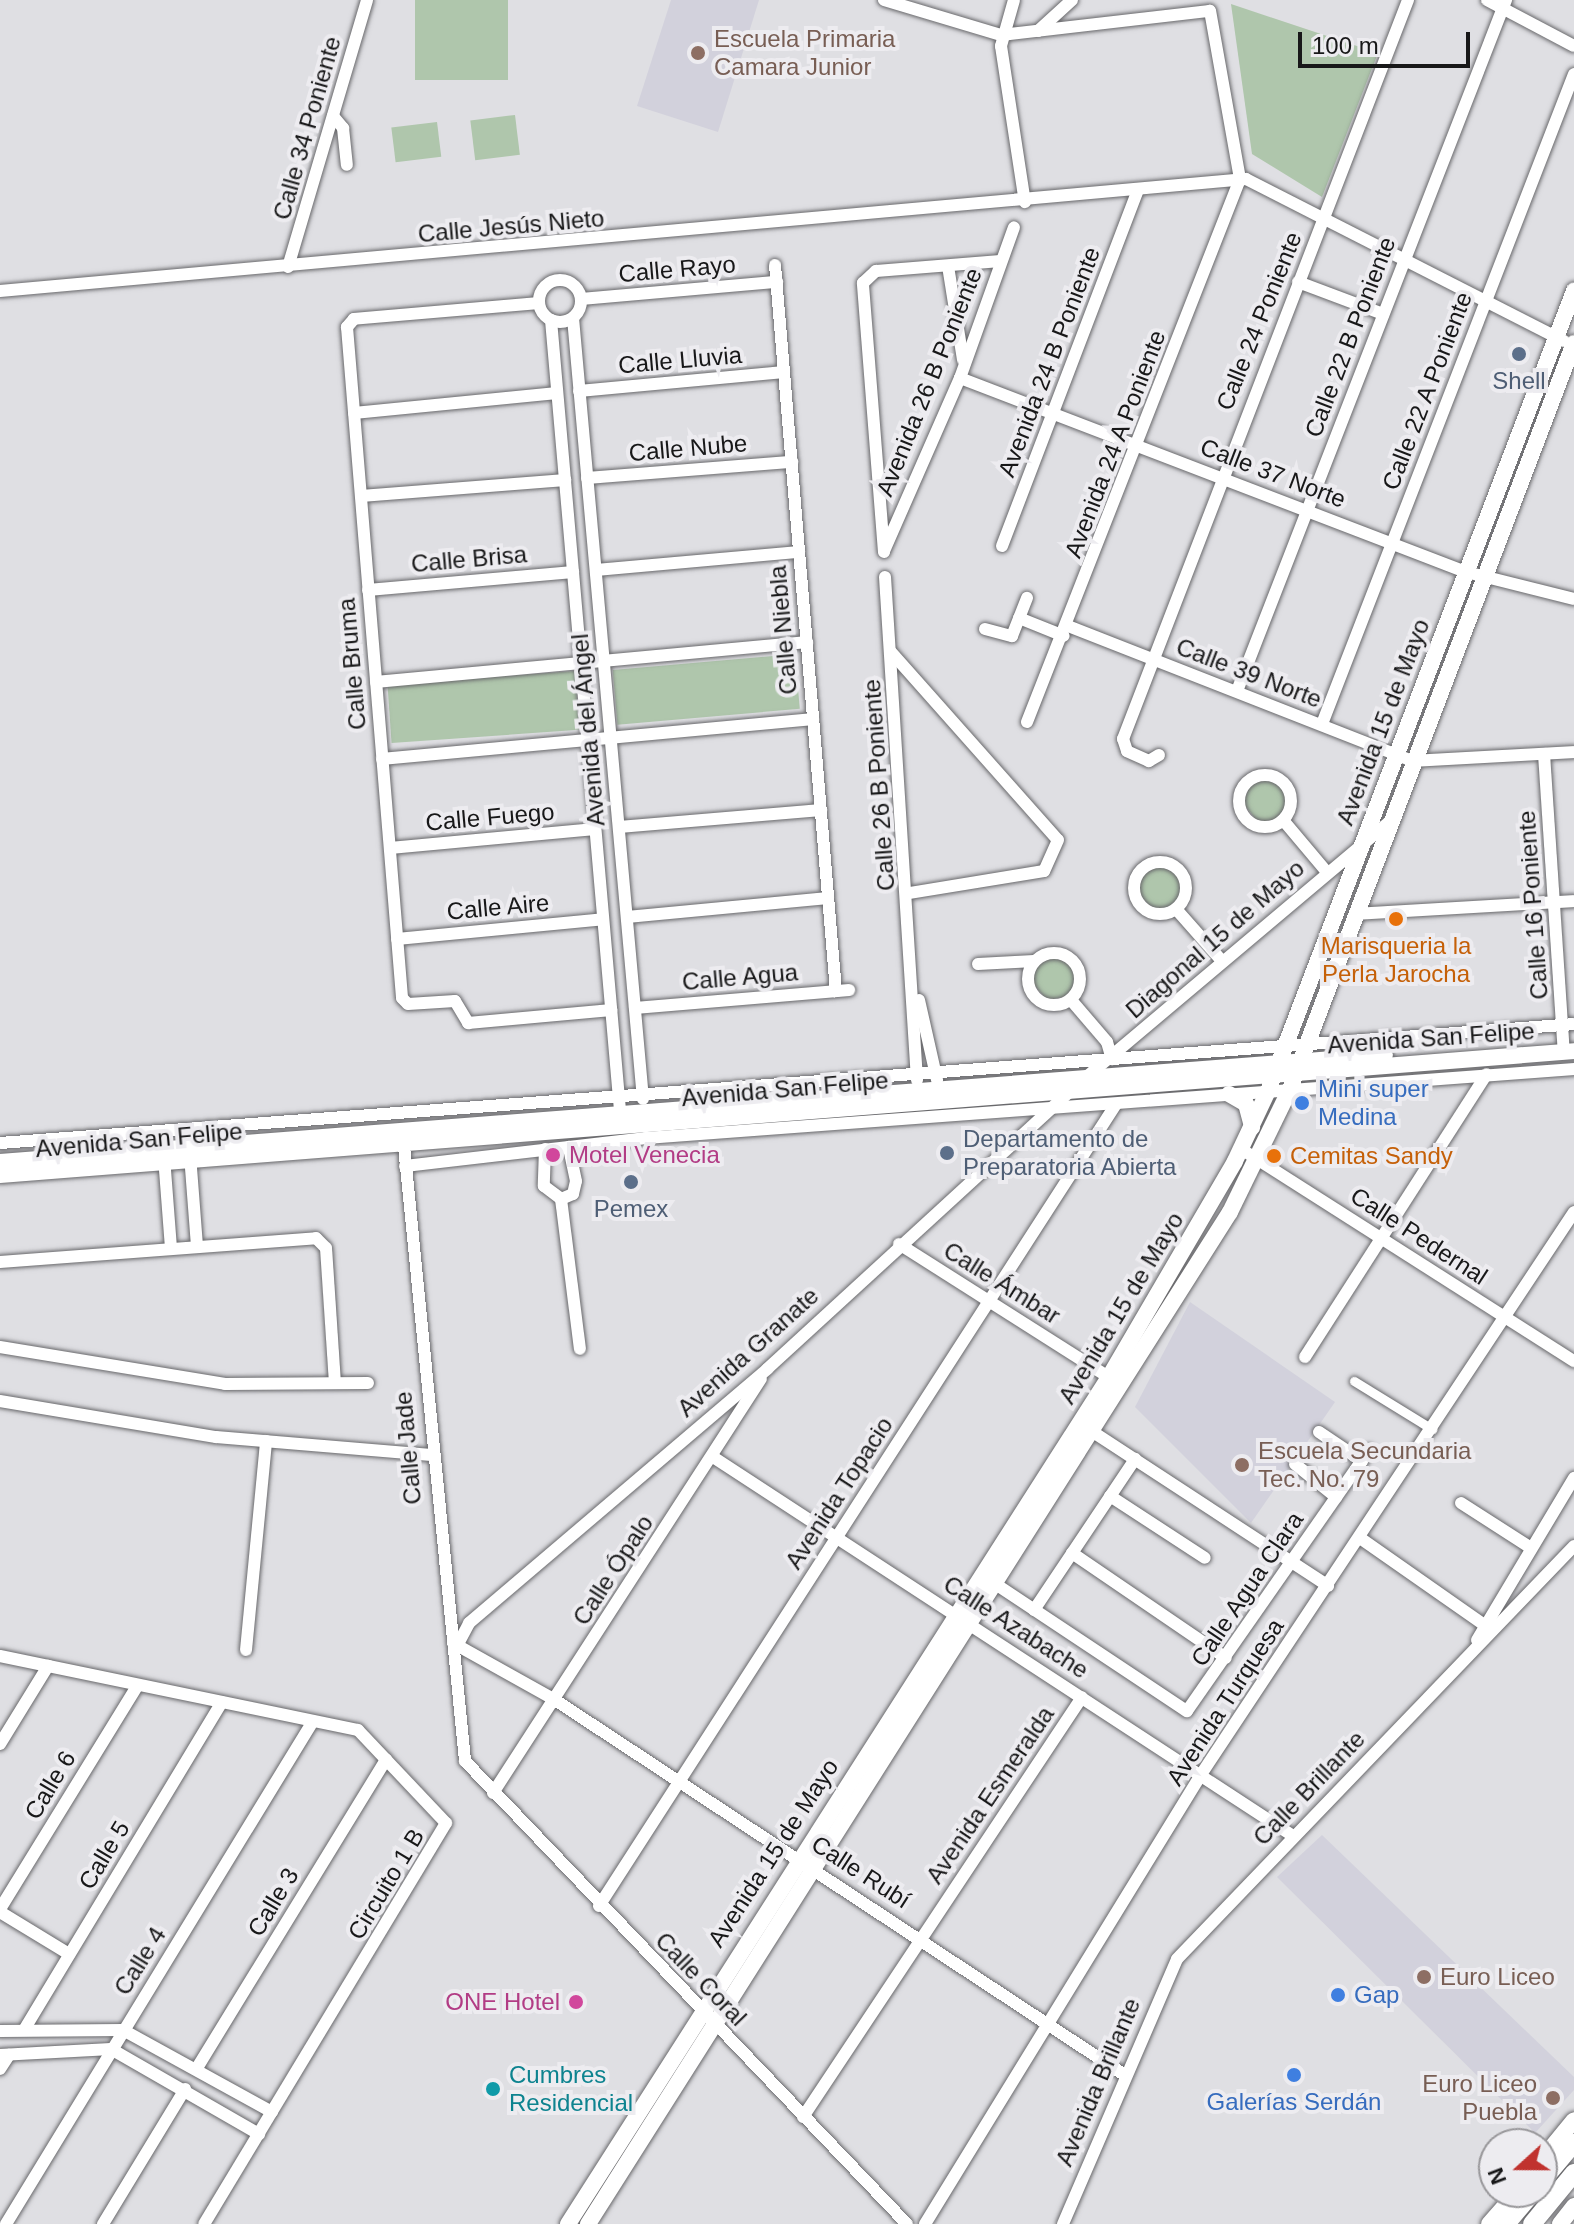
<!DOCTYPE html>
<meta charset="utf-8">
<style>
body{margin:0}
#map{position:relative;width:1574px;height:2224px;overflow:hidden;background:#dfdfe3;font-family:Arial,sans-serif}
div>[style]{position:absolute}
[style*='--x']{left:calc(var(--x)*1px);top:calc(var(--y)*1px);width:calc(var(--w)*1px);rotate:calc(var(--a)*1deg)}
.built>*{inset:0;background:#d2d1dc}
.green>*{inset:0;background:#afc6ac;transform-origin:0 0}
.roads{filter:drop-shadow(0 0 2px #68686b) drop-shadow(0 0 2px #68686b)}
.pedestrian>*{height:9px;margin:-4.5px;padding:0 4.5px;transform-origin:4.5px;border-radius:4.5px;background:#fff}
.minor>*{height:12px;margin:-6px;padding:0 6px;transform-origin:6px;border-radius:6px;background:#fff}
.minor>.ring{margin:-6px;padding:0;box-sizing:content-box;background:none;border:12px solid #fff;border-radius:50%}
.secondary>*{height:16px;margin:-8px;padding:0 8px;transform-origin:8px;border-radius:8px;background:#fff}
.primary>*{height:18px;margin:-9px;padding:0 9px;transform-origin:9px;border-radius:9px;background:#fff}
.dots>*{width:22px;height:22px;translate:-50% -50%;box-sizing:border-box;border:4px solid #edecf0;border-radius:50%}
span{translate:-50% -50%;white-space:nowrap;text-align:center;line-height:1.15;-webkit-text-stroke:8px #edecf0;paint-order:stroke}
.education-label{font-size:24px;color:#785e54}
.left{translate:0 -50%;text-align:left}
.right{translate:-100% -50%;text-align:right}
.street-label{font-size:24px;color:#181819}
.service-label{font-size:24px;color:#4e5e75}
.food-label{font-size:24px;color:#c56008}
.shop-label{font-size:24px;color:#366cbe}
.hotel-label{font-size:24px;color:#b23c85}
.culture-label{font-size:24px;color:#0d838f}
.north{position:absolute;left:1478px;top:2128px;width:80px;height:80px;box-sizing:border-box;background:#edecf0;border:2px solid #98979a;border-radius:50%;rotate:249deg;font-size:22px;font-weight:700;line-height:32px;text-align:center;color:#181819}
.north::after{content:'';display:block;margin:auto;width:28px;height:36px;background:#c0322e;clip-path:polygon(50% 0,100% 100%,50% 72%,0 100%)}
.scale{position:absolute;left:1298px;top:32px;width:172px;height:36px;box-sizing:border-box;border:4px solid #181819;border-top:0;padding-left:10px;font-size:24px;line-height:28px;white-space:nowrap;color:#181819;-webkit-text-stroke:6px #edecf0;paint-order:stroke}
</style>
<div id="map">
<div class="built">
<i style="clip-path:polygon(671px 0,759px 0,718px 132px,637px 106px)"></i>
<i style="clip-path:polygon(1190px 1302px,1335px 1402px,1251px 1523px,1135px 1407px)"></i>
<i style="clip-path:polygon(1322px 1835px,1574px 2077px,1574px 2090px,1535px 2133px,1277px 1877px)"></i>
</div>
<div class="green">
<i style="left:415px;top:0;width:93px;height:80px"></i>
<i style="clip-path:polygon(1231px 4px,1378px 53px,1322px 197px,1252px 154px)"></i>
<i style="left:515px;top:115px;width:40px;height:45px;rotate:83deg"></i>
<i style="left:437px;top:122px;width:35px;height:46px;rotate:83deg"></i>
<i style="left:795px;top:654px;width:55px;height:183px;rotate:85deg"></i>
<i style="left:575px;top:671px;width:59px;height:188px;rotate:86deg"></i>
<i style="clip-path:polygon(1274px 778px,1289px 797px,1281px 819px,1258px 822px,1243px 803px,1252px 781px)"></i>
<i style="clip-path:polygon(1168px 866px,1184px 885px,1175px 907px,1153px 910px,1137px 891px,1146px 869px)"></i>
<i style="clip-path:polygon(1063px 956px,1078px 975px,1069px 996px,1047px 1000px,1031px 981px,1040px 959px)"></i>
</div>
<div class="roads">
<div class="pedestrian">
<i style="--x:1354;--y:1381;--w:92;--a:31.6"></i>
</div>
<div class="minor">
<i style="--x:884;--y:0;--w:122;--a:16.7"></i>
<i style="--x:1001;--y:35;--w:210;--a:-6.6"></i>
<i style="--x:1014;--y:0;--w:48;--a:105.8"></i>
<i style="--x:1001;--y:46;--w:158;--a:81.3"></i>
<i style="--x:1487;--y:0;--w:98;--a:27.9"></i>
<i style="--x:1038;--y:31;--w:46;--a:-42.4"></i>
<i style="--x:333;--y:116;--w:16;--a:50"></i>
<i style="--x:343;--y:128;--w:37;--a:84"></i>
<i style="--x:775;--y:265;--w:729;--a:85.2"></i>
<i style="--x:948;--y:266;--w:95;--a:80.9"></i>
<i style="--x:288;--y:267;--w:278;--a:-73.5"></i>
<i class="ring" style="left:539px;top:280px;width:30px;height:30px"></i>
<i style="--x:1298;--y:282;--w:91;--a:20.6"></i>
<i style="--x:0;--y:291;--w:1251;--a:-5.14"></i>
<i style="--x:1246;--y:179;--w:357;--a:27"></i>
<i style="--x:581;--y:299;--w:197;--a:-5"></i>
<i style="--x:539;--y:303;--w:186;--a:175.1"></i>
<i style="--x:354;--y:319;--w:11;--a:131"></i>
<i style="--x:347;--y:327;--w:673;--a:85.31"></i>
<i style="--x:402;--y:998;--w:8;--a:45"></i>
<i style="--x:408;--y:1004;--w:47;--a:-3.7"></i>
<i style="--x:455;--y:1001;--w:26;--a:59"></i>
<i style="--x:468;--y:1023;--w:144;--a:-5.2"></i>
<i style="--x:573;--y:318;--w:784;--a:84.88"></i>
<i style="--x:551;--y:320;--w:805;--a:85.01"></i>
<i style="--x:960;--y:378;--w:542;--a:20.98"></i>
<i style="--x:1466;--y:572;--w:111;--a:14"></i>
<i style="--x:579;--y:391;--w:206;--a:-5.3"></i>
<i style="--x:354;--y:413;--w:204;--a:-5.6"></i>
<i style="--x:587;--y:478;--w:206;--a:-4.5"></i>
<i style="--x:361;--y:496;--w:205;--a:-4.5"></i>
<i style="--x:1002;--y:546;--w:379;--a:-69.1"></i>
<i style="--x:884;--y:551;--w:189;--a:-66.3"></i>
<i style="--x:960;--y:378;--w:160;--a:-70.3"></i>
<i style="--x:884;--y:552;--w:270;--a:-94.5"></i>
<i style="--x:863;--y:283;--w:18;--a:-43"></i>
<i style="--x:876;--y:271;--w:125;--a:-4.6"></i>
<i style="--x:596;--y:570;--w:204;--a:-5.1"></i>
<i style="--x:885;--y:577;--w:504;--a:86.36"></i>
<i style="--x:368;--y:590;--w:206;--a:-5"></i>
<i style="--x:1019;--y:618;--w:48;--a:21.8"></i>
<i style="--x:1068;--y:626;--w:370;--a:21.4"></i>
<i style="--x:1413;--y:761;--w:161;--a:-3.2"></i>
<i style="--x:985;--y:629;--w:28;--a:15"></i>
<i style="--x:1012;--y:636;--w:41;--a:-68.5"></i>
<i style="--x:891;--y:652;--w:251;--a:48.4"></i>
<i style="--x:1058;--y:840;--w:34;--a:114"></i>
<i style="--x:1044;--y:871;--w:137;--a:170.7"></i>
<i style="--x:376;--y:682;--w:433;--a:-5.3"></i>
<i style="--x:1237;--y:691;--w:742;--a:-68.73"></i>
<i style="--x:1027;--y:722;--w:583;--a:-68.58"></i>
<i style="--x:1240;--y:179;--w:171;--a:-100.1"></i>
<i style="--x:1322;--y:724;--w:697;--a:-68.81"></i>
<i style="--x:1544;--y:754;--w:299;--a:86.2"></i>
<i style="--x:1159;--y:755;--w:12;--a:149"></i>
<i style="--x:1149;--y:761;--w:24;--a:-156"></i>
<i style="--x:1127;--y:751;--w:13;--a:-108"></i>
<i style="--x:1123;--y:739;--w:792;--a:-68.91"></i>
<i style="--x:382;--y:759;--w:433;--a:-5.3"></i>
<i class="ring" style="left:1239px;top:775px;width:40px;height:40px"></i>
<i style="--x:1283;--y:820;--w:67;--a:49.9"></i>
<i style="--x:619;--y:827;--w:203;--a:-4.8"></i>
<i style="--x:390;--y:848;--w:206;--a:-5.3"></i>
<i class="ring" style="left:1134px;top:862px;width:40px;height:40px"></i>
<i style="--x:1176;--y:909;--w:69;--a:48.5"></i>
<i style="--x:1356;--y:914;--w:218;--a:-3.4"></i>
<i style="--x:627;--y:917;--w:202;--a:-5.4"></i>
<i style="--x:397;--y:939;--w:207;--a:-5.5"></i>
<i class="ring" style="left:1028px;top:953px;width:40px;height:40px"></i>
<i style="--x:978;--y:964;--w:56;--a:-3.1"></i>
<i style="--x:919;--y:1000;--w:82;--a:77.3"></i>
<i style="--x:1071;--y:1000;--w:55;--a:49.4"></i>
<i style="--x:1107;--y:1042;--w:18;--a:74"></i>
<i style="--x:635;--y:1008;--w:215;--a:-4.8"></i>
<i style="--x:1084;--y:1079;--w:399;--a:-40.1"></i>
<i style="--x:403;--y:1136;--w:628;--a:84.33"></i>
<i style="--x:465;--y:1761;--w:640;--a:46.33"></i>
<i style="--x:0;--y:1143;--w:1578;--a:-4.32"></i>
<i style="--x:545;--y:1149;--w:37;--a:92"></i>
<i style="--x:544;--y:1186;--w:21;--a:37"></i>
<i style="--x:561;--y:1199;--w:13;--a:-23"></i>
<i style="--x:573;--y:1194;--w:13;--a:-77"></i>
<i style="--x:576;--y:1181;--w:35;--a:-102"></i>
<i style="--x:1241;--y:1149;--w:395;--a:32.5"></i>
<i style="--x:190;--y:1155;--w:92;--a:85.6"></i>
<i style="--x:164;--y:1157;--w:92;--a:85.6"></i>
<i style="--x:405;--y:1166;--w:243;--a:-6.6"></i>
<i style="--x:646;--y:1138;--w:931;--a:-4.25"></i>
<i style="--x:561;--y:1199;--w:151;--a:82.8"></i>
<i style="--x:899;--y:1244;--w:254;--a:32.4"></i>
<i style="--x:0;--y:1262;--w:317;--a:-4.3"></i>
<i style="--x:316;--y:1238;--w:14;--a:45"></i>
<i style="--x:326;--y:1248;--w:135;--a:86.2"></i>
<i style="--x:0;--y:1347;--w:228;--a:9.3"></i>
<i style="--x:225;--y:1384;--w:143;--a:-0.4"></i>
<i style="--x:1305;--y:1357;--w:336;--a:-57.3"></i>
<i style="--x:0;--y:1401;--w:219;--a:9.5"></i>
<i style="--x:216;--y:1437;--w:216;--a:4.8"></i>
<i style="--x:1093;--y:1432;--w:281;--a:33.2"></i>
<i style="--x:1319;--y:1432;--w:52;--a:34"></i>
<i style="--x:713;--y:1457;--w:693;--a:33.16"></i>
<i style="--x:1295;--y:1464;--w:53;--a:38.8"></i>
<i style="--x:1110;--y:1496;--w:113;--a:33.1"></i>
<i style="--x:1461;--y:1503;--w:83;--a:32.7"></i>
<i style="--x:1360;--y:1538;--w:159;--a:35"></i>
<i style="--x:1072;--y:1553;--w:186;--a:34.3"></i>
<i style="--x:997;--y:1585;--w:228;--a:33.6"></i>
<i style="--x:1187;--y:1711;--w:318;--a:-55.1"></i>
<i style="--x:1034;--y:1610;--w:182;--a:-56.2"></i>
<i style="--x:1477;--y:1640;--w:189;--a:-59.1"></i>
<i style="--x:453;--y:1643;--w:117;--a:29.2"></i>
<i style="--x:555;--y:1700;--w:680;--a:33.36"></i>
<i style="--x:457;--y:1646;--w:26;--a:-62"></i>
<i style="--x:469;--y:1623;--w:392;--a:-40.4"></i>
<i style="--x:767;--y:1369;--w:411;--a:-42.5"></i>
<i style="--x:246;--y:1650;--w:210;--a:-84.5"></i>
<i style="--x:0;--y:1656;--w:366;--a:11.7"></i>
<i style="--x:358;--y:1730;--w:128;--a:46.6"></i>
<i style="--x:446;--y:1823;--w:468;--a:121.1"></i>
<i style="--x:0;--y:1744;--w:92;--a:-58.4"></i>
<i style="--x:493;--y:1793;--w:493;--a:-57.1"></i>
<i style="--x:599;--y:1906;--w:954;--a:-57.19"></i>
<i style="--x:0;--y:1909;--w:263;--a:-58.4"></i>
<i style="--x:0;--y:1912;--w:81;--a:31.3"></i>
<i style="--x:24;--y:2030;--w:383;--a:-58.9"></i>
<i style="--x:0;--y:2031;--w:123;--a:-0.5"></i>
<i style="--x:123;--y:2030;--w:170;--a:28.8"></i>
<i style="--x:0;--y:2055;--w:111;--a:-3.1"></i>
<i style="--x:111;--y:2049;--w:171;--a:29.9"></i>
<i style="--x:197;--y:2068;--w:362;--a:-58.5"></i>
<i style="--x:0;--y:2069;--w:17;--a:-57"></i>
<i style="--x:803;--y:2117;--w:504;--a:-56.4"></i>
<i style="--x:6;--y:2224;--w:589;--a:-58.6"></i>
<i style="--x:103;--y:2224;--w:158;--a:-58.7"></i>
<i style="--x:925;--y:2224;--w:529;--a:-58.44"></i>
<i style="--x:1202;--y:1773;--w:673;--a:-56.45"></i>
<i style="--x:1063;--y:2224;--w:288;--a:-66.7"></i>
<i style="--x:1177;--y:1959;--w:573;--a:-46.13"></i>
</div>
<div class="secondary">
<i style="--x:1229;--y:1094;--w:20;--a:30"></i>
<i style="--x:1246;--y:1104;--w:24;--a:75"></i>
<i style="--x:0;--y:1162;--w:1389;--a:-4.42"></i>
<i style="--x:0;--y:1175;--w:1579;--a:-4.5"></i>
<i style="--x:1542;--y:2159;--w:50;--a:-50.6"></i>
<i style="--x:568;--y:2224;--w:1005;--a:-57.43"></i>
<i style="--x:1109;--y:1377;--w:250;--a:-59.7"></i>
<i style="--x:1235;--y:1161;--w:77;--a:-64.8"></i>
<i style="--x:1268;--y:1091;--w:857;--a:-69.07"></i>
<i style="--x:588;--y:2224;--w:1198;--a:-57.61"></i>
<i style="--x:1230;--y:1212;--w:137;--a:-64"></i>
<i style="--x:1290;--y:1089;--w:798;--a:-69.16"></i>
<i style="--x:1489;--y:2224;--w:43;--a:-48.8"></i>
<i style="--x:1560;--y:2224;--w:23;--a:-52"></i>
</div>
<div class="primary">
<i style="--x:1542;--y:2181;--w:50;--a:-49.9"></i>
<i style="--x:1506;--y:2224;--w:42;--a:-49.8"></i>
<i style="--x:1532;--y:2224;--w:66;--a:-50.5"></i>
</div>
</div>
<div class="dots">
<i style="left:698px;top:53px;background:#8d6e63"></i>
<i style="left:1519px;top:354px;background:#5c6f8a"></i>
<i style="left:1396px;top:919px;background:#e8710a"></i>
<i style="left:1302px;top:1103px;background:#3f7fe0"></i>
<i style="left:947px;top:1153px;background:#5c6f8a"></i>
<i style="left:553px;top:1155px;background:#d1479c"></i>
<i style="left:1274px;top:1156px;background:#e8710a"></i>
<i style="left:631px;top:1182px;background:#5c6f8a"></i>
<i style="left:1242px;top:1465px;background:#8d6e63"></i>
<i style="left:1424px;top:1977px;background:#8d6e63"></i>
<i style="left:1338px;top:1995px;background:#3f7fe0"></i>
<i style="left:576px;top:2002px;background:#d1479c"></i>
<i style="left:1294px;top:2075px;background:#3f7fe0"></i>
<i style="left:493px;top:2089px;background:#0f9aa8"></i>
<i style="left:1553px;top:2098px;background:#8d6e63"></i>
</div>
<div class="education-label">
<span class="left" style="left:714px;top:53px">Escuela Primaria<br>Camara Junior</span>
<span class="left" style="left:1258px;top:1465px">Escuela Secundaria<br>Tec. No. 79</span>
<span class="left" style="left:1440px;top:1977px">Euro Liceo</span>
<span class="right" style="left:1537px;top:2098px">Euro Liceo<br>Puebla</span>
</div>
<div class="street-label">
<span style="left:307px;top:128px;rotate:-74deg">Calle 34 Poniente</span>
<span style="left:511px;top:226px;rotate:-5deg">Calle Jesús Nieto</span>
<span style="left:677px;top:269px;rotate:-5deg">Calle Rayo</span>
<span style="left:1259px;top:321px;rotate:-68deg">Calle 24 Poniente</span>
<span style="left:1350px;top:337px;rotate:-69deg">Calle 22 B Poniente</span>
<span style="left:680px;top:360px;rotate:-5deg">Calle Lluvia</span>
<span style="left:1049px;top:362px;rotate:-69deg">Avenida 24 B Poniente</span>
<span style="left:929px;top:382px;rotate:-68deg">Avenida 26 B Poniente</span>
<span style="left:1427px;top:391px;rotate:-69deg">Calle 22 A Poniente</span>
<span style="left:1115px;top:444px;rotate:-69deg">Avenida 24 A Poniente</span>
<span style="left:688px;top:448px;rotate:-5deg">Calle Nube</span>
<span style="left:1273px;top:473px;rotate:21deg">Calle 37 Norte</span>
<span style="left:469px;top:559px;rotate:-5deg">Calle Brisa</span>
<span style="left:783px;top:630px;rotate:-95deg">Calle Niebla</span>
<span style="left:352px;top:664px;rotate:-95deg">Calle Bruma</span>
<span style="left:1249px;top:673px;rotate:21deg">Calle 39 Norte</span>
<span style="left:1383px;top:722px;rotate:-69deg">Avenida 15 de Mayo</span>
<span style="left:588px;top:730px;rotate:-95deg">Avenida del Ángel</span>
<span style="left:879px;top:785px;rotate:-94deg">Calle 26 B Poniente</span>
<span style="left:490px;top:817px;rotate:-5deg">Calle Fuego</span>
<span style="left:1533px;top:905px;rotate:-94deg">Calle 16 Poniente</span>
<span style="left:498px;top:907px;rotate:-5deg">Calle Aire</span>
<span style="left:1215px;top:939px;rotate:-41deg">Diagonal 15 de Mayo</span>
<span style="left:740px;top:977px;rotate:-5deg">Calle Agua</span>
<span style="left:1431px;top:1038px;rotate:-4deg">Avenida San Felipe</span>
<span style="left:785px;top:1089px;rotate:-5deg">Avenida San Felipe</span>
<span style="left:139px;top:1140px;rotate:-5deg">Avenida San Felipe</span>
<span style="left:1419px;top:1236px;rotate:33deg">Calle Pedernal</span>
<span style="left:1002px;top:1283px;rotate:32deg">Calle Ámbar</span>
<span style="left:1121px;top:1308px;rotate:-59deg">Avenida 15 de Mayo</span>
<span style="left:748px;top:1352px;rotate:-42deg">Avenida Granate</span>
<span style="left:408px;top:1448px;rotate:-95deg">Calle Jade</span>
<span style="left:839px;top:1493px;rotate:-57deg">Avenida Topacio</span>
<span style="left:613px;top:1570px;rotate:-57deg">Calle Ópalo</span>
<span style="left:1247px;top:1589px;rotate:-56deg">Calle Agua Clara</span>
<span style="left:1016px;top:1627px;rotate:33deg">Calle Azabache</span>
<span style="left:1225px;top:1702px;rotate:-57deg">Avenida Turquesa</span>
<span style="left:50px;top:1785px;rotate:-59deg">Calle 6</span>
<span style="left:1309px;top:1788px;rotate:-46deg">Calle Brillante</span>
<span style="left:990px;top:1795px;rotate:-56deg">Avenida Esmeralda</span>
<span style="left:773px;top:1853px;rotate:-57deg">Avenida 15 de Mayo</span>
<span style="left:104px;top:1855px;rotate:-59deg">Calle 5</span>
<span style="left:861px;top:1872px;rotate:33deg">Calle Rubí</span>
<span style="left:386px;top:1884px;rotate:-59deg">Circuito 1 B</span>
<span style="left:273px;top:1902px;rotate:-59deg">Calle 3</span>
<span style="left:140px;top:1961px;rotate:-58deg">Calle 4</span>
<span style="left:701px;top:1979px;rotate:46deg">Calle Coral</span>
<span style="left:1098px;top:2082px;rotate:-67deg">Avenida Brillante</span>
</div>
<div class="service-label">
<span style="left:1519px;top:381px">Shell</span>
<span class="left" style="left:963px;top:1153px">Departamento de<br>Preparatoria Abierta</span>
<span style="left:631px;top:1209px">Pemex</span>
</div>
<div class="food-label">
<span style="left:1396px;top:960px">Marisqueria la<br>Perla Jarocha</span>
<span class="left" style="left:1290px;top:1156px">Cemitas Sandy</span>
</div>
<div class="shop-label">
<span class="left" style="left:1318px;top:1103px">Mini super<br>Medina</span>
<span class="left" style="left:1354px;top:1995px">Gap</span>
<span style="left:1294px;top:2102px">Galerías Serdán</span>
</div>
<div class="hotel-label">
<span class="left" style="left:569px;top:1155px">Motel Venecia</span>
<span class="right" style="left:560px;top:2002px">ONE Hotel</span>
</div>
<div class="culture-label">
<span class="left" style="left:509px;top:2089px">Cumbres<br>Residencial</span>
</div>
<div class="north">N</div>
<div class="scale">100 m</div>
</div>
